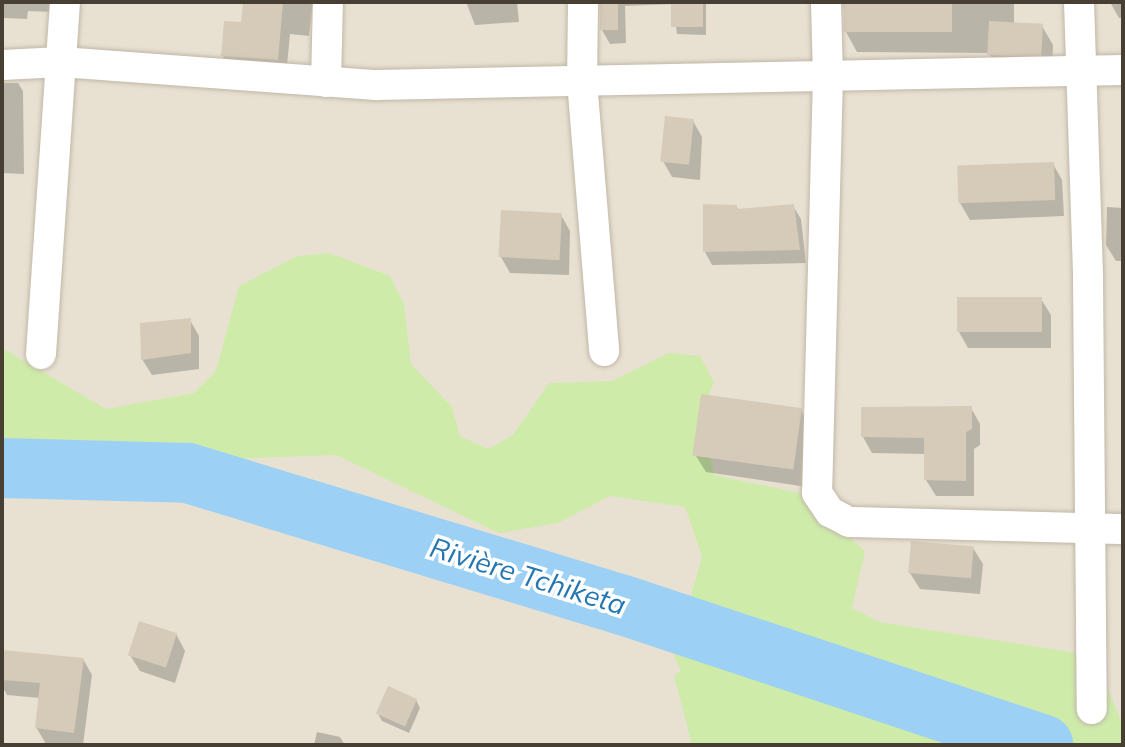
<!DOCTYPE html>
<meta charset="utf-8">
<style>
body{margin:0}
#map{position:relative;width:1125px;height:747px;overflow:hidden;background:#f4efe5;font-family:Mulish,sans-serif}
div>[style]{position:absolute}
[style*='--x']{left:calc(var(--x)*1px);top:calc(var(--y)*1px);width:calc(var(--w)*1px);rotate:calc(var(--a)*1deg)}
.residential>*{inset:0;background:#e8e1d2;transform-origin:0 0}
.green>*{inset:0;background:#ceebaa}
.shadow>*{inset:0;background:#0003}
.river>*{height:60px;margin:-30px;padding:0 30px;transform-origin:30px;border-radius:30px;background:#9cd1f5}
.building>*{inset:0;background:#d6cbb9;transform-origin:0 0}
.roads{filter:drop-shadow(0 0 2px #c0b7a7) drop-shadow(0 0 2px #c0b7a7)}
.minor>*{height:30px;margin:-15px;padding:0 15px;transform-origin:15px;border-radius:15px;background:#fff}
span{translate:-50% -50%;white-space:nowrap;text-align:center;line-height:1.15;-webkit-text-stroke:7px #fff;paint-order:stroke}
.water-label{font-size:28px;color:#2477b2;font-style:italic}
.frame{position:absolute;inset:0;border:4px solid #473f34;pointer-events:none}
</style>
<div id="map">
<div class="residential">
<i style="left:2px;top:2px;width:1121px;height:743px"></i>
</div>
<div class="green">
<i style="clip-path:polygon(329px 253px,390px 276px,404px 304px,411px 364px,452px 407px,460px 436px,488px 449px,513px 435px,549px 383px,612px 381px,669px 353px,700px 356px,714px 382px,702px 412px,714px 475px,800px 493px,865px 551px,852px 608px,879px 622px,1077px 653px,1100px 671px,1123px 725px,1123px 745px,692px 745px,674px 676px,681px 671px,674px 655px,702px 557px,685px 507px,610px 496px,558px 523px,499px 533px,336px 455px,90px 464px,2px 453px,2px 348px,106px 409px,194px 393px,216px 371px,239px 286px,297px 256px)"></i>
</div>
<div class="shadow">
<i style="clip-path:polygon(2px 2px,53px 2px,52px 12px,28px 11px,27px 19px,4px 18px,2px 34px)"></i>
<i style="clip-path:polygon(245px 2px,313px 2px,309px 36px,290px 34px,286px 76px,232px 72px,223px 56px,242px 24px)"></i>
<i style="clip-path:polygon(466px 2px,517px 2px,519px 22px,475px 25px)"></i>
<i style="clip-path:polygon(706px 2px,706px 35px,677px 34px,673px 4px,625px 6px,626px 43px,610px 44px,602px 30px,602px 2px)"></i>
<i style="clip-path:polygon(843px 2px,1014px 2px,1014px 24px,1042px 26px,1053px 45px,1052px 73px,1001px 74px,989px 53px,857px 52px,846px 32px)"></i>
<i style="clip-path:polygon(1110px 2px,1123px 2px,1123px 18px,1119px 18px)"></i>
<i style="clip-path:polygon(2px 83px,18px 83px,23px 91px,24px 174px,2px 173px)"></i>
<i style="clip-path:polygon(693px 121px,702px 137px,700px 180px,672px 177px,663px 161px)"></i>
<i style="clip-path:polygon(1053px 164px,1062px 180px,1064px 216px,970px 220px,960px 203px)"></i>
<i style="clip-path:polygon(736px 206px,739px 210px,793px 206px,801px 219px,806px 263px,712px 265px,705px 252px)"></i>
<i style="clip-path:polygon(1107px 207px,1123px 208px,1123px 261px,1116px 261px,1106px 245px)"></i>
<i style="clip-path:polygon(561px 215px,570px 231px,569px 275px,510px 273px,501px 257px)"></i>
<i style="clip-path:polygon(1041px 299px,1051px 315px,1051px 348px,968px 348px,959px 332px)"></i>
<i style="clip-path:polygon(190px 320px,199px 336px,199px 369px,152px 375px,142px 359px)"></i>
<i style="clip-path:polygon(971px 408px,980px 424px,980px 445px,974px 449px,974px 496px,936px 496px,926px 480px,926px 454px,872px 453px,863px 437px)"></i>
<i style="clip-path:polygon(801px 410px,810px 427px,807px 487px,706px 472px,696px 456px)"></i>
<i style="clip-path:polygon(973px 548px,983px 564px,980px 594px,920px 589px,910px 573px)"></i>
<i style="clip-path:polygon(176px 634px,185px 651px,175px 683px,140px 671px,130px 655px)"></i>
<i style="clip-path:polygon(2px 652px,83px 659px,92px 675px,83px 745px,46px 744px,36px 727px,40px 698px,7px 695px,2px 686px)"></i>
<i style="clip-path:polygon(416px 700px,420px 708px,409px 733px,382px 721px,378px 714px)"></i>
<i style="clip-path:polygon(317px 732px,340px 737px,345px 745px,314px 745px)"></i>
</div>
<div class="river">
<i style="--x:2;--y:468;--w:186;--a:1.5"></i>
<i style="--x:188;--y:473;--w:455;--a:16.9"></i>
<i style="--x:623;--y:605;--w:443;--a:18.4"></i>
</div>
<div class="building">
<i style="clip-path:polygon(243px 2px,283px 2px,278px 60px,221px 56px,224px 21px,241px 22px)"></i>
<i style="left:600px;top:2px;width:18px;height:28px"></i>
<i style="left:671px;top:2px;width:32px;height:25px"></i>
<i style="left:844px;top:2px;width:108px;height:30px"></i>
<i style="left:989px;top:21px;width:54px;height:34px;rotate:3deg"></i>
<i style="left:665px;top:116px;width:29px;height:46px;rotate:6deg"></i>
<i style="left:1054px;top:162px;width:38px;height:97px;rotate:88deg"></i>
<i style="clip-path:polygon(703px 204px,737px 205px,737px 209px,794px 204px,800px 250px,703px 252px)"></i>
<i style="left:501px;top:210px;width:61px;height:47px;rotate:3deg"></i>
<i style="left:1042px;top:297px;width:35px;height:85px;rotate:90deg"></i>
<i style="clip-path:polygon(191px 318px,191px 353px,141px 360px,140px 323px)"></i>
<i style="left:701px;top:394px;width:102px;height:62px;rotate:8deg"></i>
<i style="clip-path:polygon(972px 406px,972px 429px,966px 432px,966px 481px,924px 480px,924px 438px,861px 437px,861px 407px)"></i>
<i style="left:911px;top:541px;width:63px;height:32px;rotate:5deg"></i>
<i style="left:139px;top:621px;width:40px;height:36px;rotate:18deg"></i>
<i style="clip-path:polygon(2px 650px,84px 658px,74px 733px,35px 728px,40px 683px,2px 680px)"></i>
<i style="left:388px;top:686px;width:32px;height:30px;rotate:24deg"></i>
</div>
<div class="roads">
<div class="minor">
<i style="--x:583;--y:2;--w:79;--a:90.7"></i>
<i style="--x:582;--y:81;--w:271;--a:85.3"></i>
<i style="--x:826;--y:2;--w:74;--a:88.5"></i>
<i style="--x:828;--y:76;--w:417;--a:91.5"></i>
<i style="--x:817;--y:493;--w:23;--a:56"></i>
<i style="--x:830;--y:512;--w:21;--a:28"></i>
<i style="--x:849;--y:522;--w:274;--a:1.5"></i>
<i style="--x:1079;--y:2;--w:277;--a:88.1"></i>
<i style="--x:1088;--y:279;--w:430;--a:89.5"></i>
<i style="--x:2;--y:65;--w:59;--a:-2.9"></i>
<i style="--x:61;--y:62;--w:316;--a:4.2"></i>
<i style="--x:376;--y:85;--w:747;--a:-1.15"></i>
<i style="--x:326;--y:82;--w:80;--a:-88.6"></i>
<i style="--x:41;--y:354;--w:353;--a:-86.1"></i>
</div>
</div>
<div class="water-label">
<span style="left:528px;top:576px;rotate:17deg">Rivière Tchiketa</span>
</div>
<div class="frame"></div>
</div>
